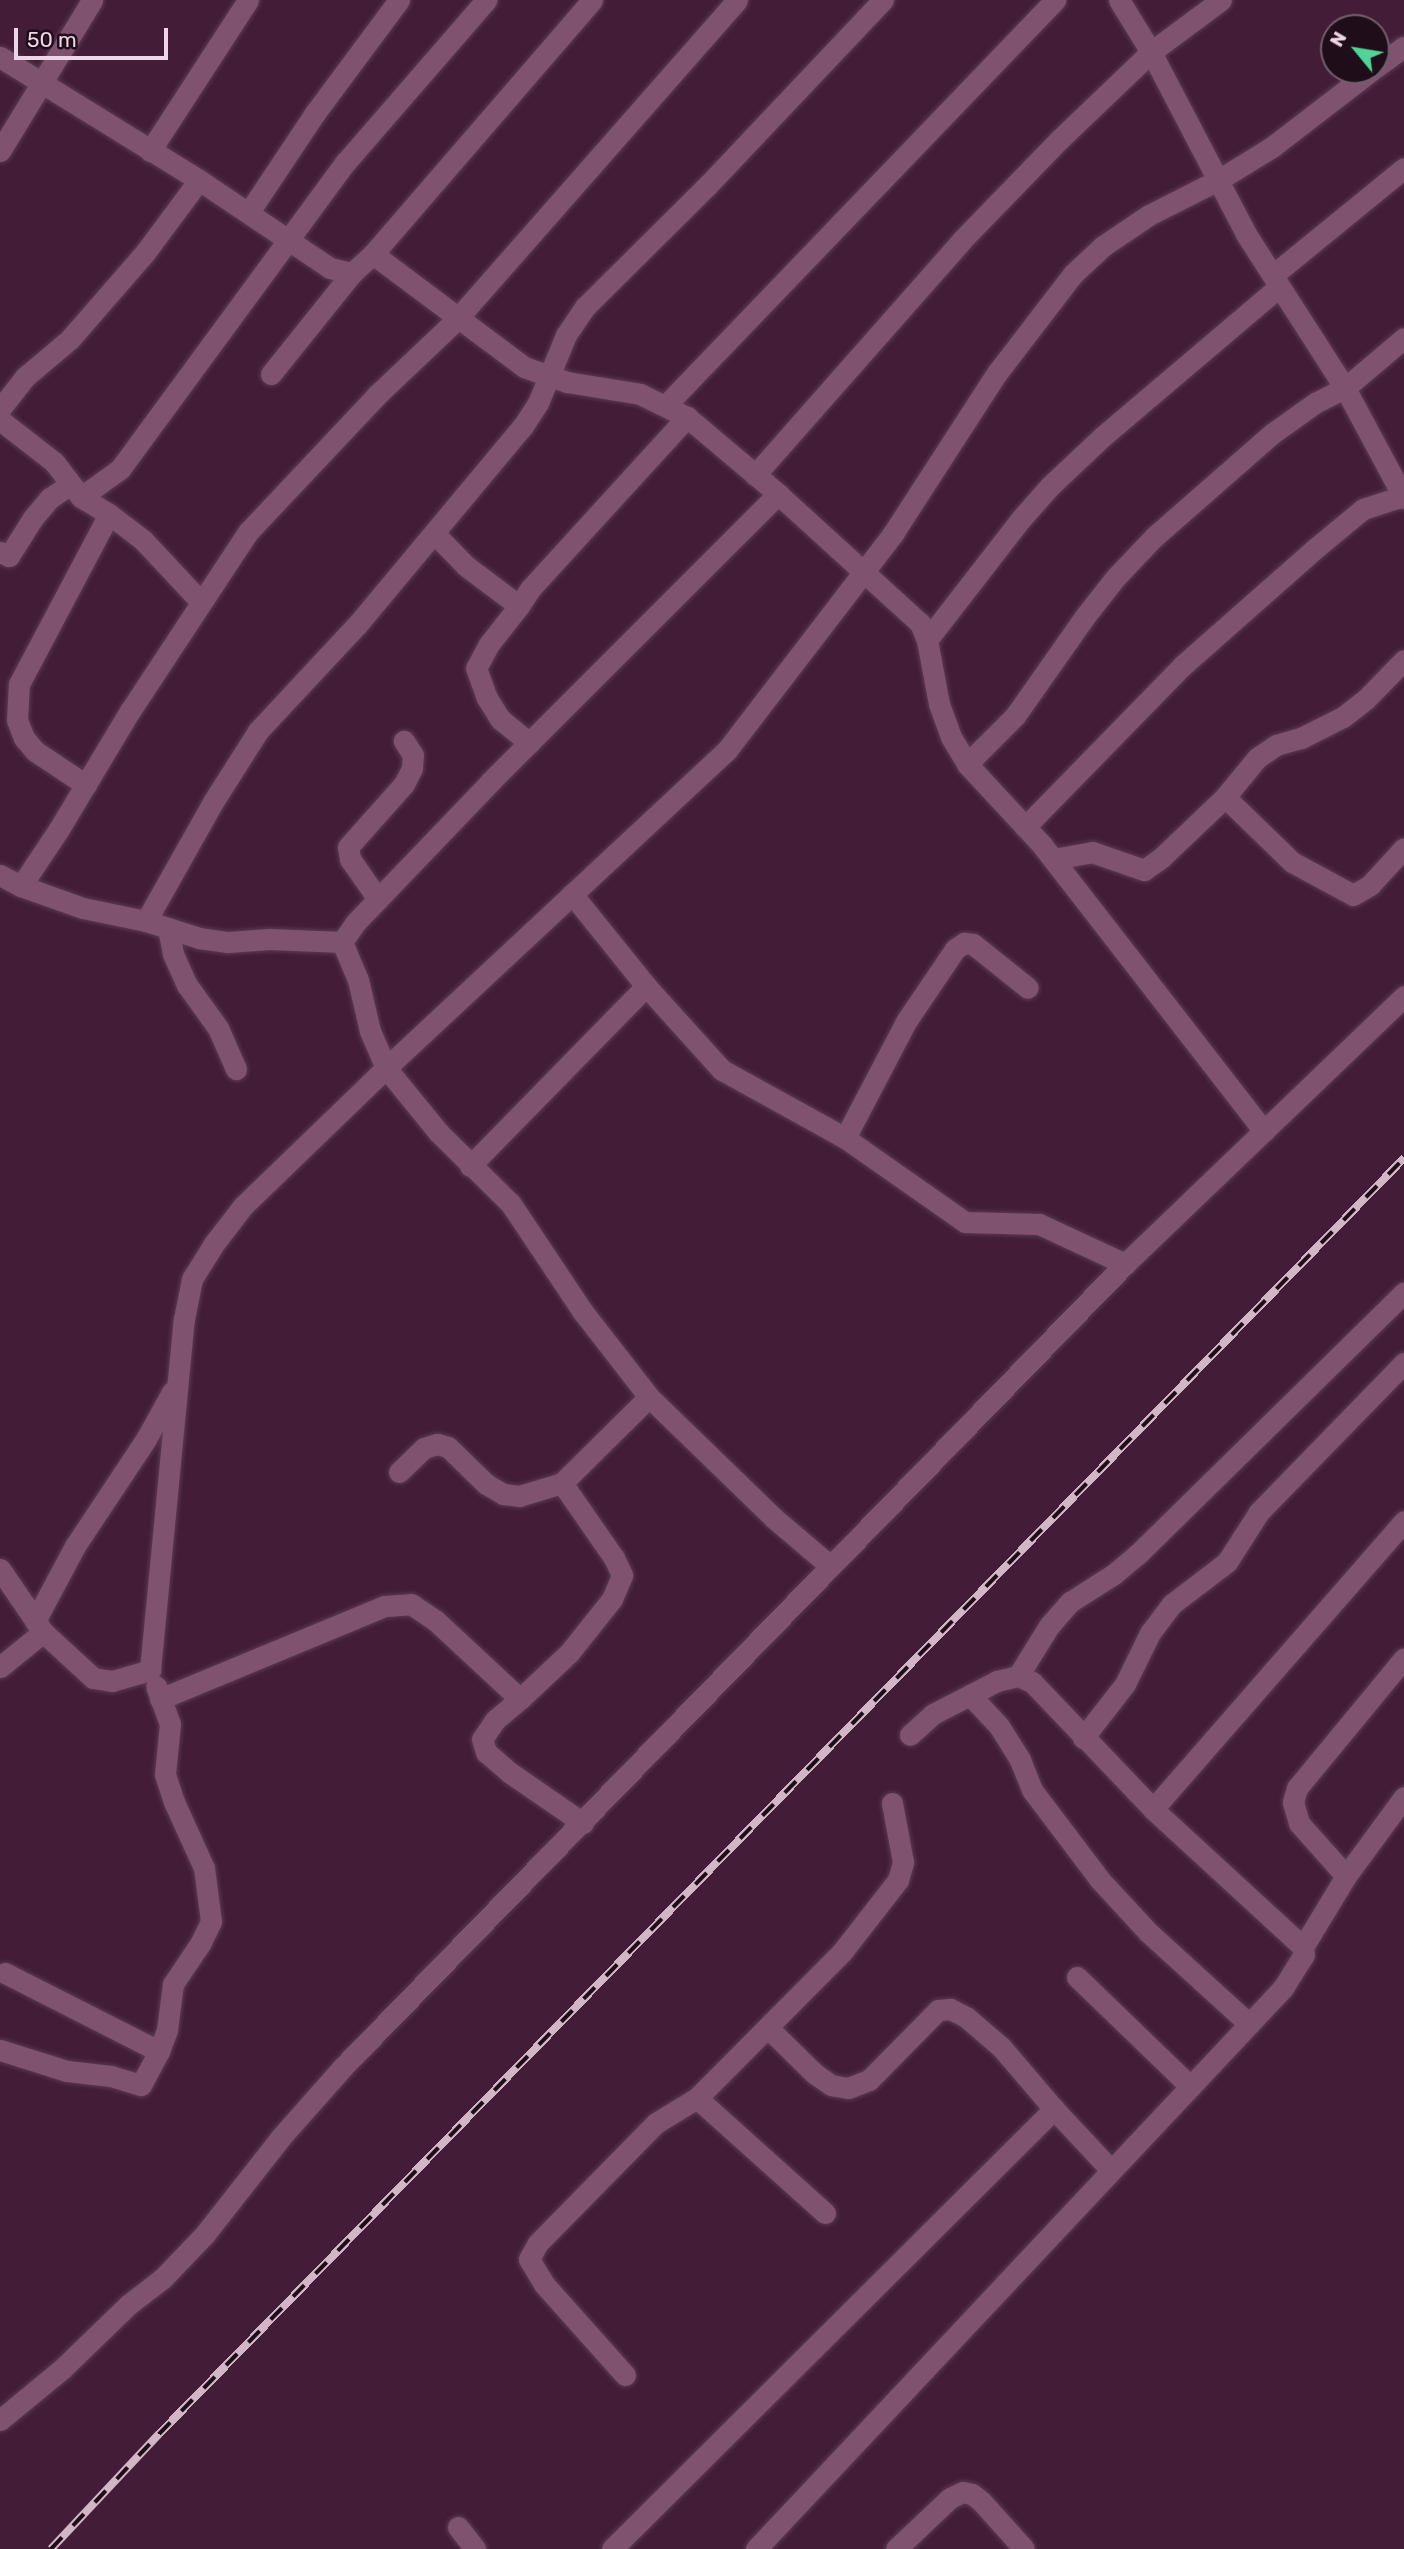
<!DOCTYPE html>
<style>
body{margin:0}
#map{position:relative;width:1404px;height:2549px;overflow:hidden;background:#431d38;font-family:Rubik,sans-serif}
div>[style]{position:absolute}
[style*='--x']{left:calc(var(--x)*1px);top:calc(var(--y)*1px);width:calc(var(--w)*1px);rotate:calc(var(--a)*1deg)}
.roads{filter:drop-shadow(0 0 2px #5c3a52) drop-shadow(0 0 2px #5c3a52)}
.street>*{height:21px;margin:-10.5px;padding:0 10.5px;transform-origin:10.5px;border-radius:10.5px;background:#7f5370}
.rail>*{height:8px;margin-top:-4px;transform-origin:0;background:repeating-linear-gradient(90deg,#1f0e1a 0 16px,#d2b6c8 0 32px);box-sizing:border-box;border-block:2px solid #d2b6c8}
span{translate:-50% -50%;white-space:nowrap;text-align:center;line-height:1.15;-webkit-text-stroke:5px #1f0e1a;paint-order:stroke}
.north{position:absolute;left:1320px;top:14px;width:70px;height:70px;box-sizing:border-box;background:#1f0e1a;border:2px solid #725e6b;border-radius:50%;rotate:300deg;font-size:19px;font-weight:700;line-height:28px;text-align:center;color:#efd5e5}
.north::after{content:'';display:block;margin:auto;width:24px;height:32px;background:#52d397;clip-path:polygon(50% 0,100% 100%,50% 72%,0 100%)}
.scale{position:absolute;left:14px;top:28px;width:154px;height:32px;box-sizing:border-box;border:4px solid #efd5e5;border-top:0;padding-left:9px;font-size:21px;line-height:24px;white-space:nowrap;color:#efd5e5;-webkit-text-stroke:5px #1f0e1a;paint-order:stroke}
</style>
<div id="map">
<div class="roads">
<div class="street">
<i style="--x:1119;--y:0;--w:61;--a:58.4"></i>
<i style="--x:1151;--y:52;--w:205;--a:62.4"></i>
<i style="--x:1246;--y:234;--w:183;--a:57.3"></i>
<i style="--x:1345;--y:388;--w:125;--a:61.8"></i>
<i style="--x:0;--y:57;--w:234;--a:31.7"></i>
<i style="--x:199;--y:180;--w:158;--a:33.9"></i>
<i style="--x:330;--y:268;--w:23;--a:13"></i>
<i style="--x:1376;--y:67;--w:34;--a:-36"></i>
<i style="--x:0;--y:151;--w:177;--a:-58.6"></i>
<i style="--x:150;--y:151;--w:180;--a:-57"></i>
<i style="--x:249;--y:212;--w:119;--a:-56.3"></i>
<i style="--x:315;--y:113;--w:141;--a:-53.4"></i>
<i style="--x:373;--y:254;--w:189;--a:36.8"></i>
<i style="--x:524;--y:367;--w:46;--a:19.2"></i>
<i style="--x:567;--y:382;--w:74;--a:9.3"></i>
<i style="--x:640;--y:394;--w:52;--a:26.1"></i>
<i style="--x:687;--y:417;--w:119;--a:40.2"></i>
<i style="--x:778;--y:494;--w:192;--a:42.3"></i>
<i style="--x:920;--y:623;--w:18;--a:68"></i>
<i style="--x:927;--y:640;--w:65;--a:79.4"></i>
<i style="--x:939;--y:704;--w:35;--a:70"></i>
<i style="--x:951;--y:737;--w:31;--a:59"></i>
<i style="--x:967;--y:764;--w:110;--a:47.2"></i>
<i style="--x:1042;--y:845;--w:362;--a:52.2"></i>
<i style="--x:1273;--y:275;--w:169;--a:-39.2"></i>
<i style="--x:271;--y:374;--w:129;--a:-51.3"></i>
<i style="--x:352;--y:273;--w:28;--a:-42"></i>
<i style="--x:373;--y:254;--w:335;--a:-49.2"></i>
<i style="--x:666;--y:405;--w:562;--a:-46.15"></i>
<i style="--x:0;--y:409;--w:41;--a:-52"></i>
<i style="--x:25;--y:377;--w:59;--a:-40.2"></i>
<i style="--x:70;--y:339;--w:113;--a:-49"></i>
<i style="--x:144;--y:254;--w:92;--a:-53.4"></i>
<i style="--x:0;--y:420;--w:68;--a:37.9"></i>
<i style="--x:54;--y:462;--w:44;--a:52.4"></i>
<i style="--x:755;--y:475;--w:313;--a:-48.6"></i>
<i style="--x:962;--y:240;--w:141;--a:-45.9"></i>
<i style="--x:1060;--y:139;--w:126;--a:-43.7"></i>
<i style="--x:1151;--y:52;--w:87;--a:-36.6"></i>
<i style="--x:109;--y:514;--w:43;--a:37.4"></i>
<i style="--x:143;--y:540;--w:85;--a:46.9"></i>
<i style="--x:434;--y:533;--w:46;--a:45.9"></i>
<i style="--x:466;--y:566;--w:66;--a:37"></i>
<i style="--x:519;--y:606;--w:20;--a:-57"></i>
<i style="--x:530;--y:589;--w:233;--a:-47.6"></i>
<i style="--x:0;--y:552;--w:10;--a:24"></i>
<i style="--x:9;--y:556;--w:45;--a:-57.7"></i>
<i style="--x:33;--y:518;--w:26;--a:-50"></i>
<i style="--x:50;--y:498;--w:25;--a:-34"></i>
<i style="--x:519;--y:606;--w:48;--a:128.3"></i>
<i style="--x:489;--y:644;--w:27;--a:118"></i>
<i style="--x:476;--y:668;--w:32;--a:70"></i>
<i style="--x:487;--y:698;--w:25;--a:58"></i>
<i style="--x:500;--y:719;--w:38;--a:39"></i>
<i style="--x:927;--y:640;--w:152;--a:-52.2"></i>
<i style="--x:1020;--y:520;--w:45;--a:-48.6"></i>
<i style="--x:1050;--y:486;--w:71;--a:-43.3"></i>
<i style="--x:1102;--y:437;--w:231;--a:-40.3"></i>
<i style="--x:967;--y:764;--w:68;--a:-45"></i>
<i style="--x:1015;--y:716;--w:123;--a:-54.9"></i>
<i style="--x:1086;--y:615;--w:48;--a:-51.7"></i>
<i style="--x:1116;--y:577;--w:55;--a:-46.5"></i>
<i style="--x:1154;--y:537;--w:158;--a:-41.2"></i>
<i style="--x:1273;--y:433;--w:52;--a:-35.5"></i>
<i style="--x:1315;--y:403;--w:34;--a:-27"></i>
<i style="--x:1345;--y:388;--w:77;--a:-40.3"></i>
<i style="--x:86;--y:785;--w:61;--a:-146.3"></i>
<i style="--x:35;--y:751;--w:17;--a:-130"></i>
<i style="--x:24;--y:738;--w:19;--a:-111"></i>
<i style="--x:17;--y:720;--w:36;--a:-87"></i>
<i style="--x:19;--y:684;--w:192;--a:-62.1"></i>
<i style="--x:109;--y:514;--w:33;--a:-149"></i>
<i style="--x:81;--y:497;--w:48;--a:-35.7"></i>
<i style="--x:120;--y:469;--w:380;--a:-53.7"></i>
<i style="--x:345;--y:163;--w:216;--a:-49.1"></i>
<i style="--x:1225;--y:797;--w:93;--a:44.1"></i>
<i style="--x:1292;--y:862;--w:69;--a:28.4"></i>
<i style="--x:1353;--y:895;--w:20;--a:-30"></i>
<i style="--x:1370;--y:885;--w:50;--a:-47.4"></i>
<i style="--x:1025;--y:827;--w:225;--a:-45.7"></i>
<i style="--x:1182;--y:666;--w:180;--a:-41.4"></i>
<i style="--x:1317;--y:547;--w:60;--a:-39.6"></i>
<i style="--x:1363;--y:509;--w:42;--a:-18"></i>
<i style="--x:1053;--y:859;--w:40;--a:-10"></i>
<i style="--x:1092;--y:852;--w:55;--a:19.1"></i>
<i style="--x:1144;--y:870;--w:21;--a:-35"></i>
<i style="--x:1161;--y:858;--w:88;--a:-43.6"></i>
<i style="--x:1225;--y:797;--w:50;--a:-50.6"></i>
<i style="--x:1257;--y:758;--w:23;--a:-34"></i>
<i style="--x:1276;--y:745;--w:26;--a:-16"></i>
<i style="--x:1301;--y:738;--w:47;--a:-26.6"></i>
<i style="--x:1343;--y:717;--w:29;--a:-38"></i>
<i style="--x:1366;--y:699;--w:54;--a:-45.7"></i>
<i style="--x:0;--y:875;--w:24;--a:28"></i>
<i style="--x:21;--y:886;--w:69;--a:-56.3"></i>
<i style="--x:59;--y:829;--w:138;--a:-59"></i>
<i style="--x:130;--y:711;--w:214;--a:-56.6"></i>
<i style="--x:248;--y:532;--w:188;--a:-46.7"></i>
<i style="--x:377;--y:395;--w:110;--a:-43.5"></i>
<i style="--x:457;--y:319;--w:424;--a:-48.7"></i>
<i style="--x:21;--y:886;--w:66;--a:19.5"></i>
<i style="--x:83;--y:908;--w:64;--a:11.7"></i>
<i style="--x:146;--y:921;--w:56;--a:17.8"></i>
<i style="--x:199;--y:938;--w:29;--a:8"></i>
<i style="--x:228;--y:942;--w:42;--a:-4.1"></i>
<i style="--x:270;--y:939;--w:72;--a:2.4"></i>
<i style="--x:378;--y:899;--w:49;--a:-125"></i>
<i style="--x:350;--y:859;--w:12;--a:-99"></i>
<i style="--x:348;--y:847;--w:84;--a:-48.4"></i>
<i style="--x:404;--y:784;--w:18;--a:-63"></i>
<i style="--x:412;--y:768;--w:13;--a:-86"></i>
<i style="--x:413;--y:755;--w:17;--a:-123"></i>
<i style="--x:146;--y:921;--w:137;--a:-60.6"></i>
<i style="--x:213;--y:802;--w:84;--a:-57.6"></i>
<i style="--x:258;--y:731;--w:145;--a:-47"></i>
<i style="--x:357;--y:625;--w:259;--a:-50.2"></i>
<i style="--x:523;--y:426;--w:27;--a:-57"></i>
<i style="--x:538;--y:403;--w:74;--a:-67.6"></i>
<i style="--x:566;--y:335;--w:34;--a:-56"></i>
<i style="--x:585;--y:307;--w:172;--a:-44.8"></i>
<i style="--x:707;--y:186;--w:256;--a:-46.6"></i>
<i style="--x:168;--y:928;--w:26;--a:79"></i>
<i style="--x:173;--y:954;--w:34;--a:66"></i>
<i style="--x:187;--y:985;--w:53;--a:54.2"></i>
<i style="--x:218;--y:1028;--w:45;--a:66.3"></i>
<i style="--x:646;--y:986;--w:113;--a:47.9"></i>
<i style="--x:722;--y:1070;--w:141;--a:28.9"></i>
<i style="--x:845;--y:1138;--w:146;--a:35"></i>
<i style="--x:965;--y:1222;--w:74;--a:1.5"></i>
<i style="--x:1039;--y:1224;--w:95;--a:24.9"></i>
<i style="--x:845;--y:1138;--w:133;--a:-62.3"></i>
<i style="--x:907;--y:1020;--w:86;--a:-55.9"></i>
<i style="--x:955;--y:949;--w:11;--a:-34"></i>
<i style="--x:964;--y:943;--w:9;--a:6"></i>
<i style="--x:973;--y:944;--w:70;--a:38.7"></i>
<i style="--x:470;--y:1166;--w:252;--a:-45.6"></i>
<i style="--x:646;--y:986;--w:118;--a:-128.8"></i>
<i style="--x:649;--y:1397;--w:108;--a:-127.8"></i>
<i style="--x:583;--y:1312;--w:130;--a:-123.7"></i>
<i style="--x:511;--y:1204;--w:101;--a:-135.4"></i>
<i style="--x:439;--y:1133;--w:84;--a:-129.2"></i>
<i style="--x:386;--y:1068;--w:40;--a:-113.4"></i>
<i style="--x:370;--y:1031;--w:52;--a:-103.2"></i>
<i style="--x:358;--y:980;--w:41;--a:-112.8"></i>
<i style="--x:342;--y:942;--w:24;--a:-55"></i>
<i style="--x:356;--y:922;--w:195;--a:-46.2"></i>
<i style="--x:491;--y:781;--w:406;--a:-45"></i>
<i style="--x:399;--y:1472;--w:35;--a:-44"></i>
<i style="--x:424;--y:1448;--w:14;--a:-17"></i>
<i style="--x:437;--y:1444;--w:11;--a:15"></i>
<i style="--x:448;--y:1447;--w:53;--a:44.2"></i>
<i style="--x:486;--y:1484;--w:20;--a:30"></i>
<i style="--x:503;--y:1494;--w:16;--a:7"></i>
<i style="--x:519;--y:1496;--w:45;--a:-16.8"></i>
<i style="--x:0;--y:1569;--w:76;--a:55.7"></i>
<i style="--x:43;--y:1632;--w:68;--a:42.6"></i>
<i style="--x:93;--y:1678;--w:19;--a:9"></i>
<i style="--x:112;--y:1681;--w:40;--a:-16"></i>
<i style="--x:150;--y:1670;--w:353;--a:-84.5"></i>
<i style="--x:184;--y:1319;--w:41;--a:-78.7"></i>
<i style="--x:192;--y:1279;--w:40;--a:-58"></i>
<i style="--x:213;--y:1245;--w:49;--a:-52.4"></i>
<i style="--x:243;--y:1206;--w:199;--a:-44"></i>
<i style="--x:386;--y:1068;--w:466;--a:-43"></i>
<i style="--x:727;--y:750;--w:275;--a:-52.5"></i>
<i style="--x:894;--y:532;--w:189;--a:-57.1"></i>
<i style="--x:997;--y:373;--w:125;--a:-52.5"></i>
<i style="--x:1073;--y:274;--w:41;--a:-43"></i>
<i style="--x:1103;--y:246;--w:55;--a:-34"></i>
<i style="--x:1149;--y:215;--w:80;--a:-26.9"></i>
<i style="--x:1220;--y:179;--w:61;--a:-31.6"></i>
<i style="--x:1272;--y:147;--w:126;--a:-37.6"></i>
<i style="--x:35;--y:1621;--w:85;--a:-61.9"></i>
<i style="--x:75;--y:1546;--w:128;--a:-56.4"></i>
<i style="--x:146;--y:1439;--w:54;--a:-61"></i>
<i style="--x:0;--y:1667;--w:55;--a:-39.1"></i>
<i style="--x:1018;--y:1676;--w:59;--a:-58.2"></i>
<i style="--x:1049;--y:1626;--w:32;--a:-49"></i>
<i style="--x:1070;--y:1602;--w:52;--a:-32.5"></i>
<i style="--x:1114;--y:1574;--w:31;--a:-40"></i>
<i style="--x:1138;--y:1554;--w:373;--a:-44.5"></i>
<i style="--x:970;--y:1695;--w:42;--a:46.9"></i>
<i style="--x:999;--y:1726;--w:40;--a:58"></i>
<i style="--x:1020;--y:1760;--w:32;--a:68"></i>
<i style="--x:1032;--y:1790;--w:113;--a:52.9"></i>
<i style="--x:1100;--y:1880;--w:71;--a:47.3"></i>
<i style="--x:1148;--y:1932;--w:137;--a:42.3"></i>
<i style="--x:160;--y:1699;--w:243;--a:-22.5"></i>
<i style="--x:385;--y:1606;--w:26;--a:-4"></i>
<i style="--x:411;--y:1604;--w:29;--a:34"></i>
<i style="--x:435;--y:1620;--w:116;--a:42.9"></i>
<i style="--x:520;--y:1699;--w:33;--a:140"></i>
<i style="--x:495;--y:1720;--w:23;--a:124"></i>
<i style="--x:482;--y:1739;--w:14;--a:73"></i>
<i style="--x:486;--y:1752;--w:30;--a:41"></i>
<i style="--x:509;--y:1772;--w:90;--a:34.6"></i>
<i style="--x:520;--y:1699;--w:67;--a:-43.2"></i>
<i style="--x:569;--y:1653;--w:69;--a:-51.5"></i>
<i style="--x:612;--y:1599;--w:26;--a:-67"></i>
<i style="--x:622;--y:1575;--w:19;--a:-115"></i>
<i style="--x:614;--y:1558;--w:91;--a:-124.7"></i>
<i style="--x:562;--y:1483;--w:122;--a:-44.7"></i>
<i style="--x:649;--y:1397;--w:175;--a:44.1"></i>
<i style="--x:775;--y:1519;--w:71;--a:40.4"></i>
<i style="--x:1083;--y:1738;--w:68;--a:-52.1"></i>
<i style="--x:1125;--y:1684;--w:57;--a:-63.9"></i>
<i style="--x:1150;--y:1633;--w:36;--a:-53"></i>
<i style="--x:1172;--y:1604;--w:69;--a:-37.4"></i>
<i style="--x:1227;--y:1562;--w:59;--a:-57.4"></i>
<i style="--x:1259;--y:1512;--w:208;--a:-45.8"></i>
<i style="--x:1153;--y:1809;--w:382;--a:-48.9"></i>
<i style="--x:1346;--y:1876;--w:71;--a:-131.6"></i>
<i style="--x:1299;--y:1823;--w:22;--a:-106"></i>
<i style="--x:1293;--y:1802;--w:15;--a:-74"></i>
<i style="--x:1297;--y:1788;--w:168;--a:-50.5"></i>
<i style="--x:1303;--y:1947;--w:83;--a:-58.8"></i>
<i style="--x:1346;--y:1876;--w:98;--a:-53.7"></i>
<i style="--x:5;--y:1973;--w:173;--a:26.9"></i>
<i style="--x:1077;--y:1977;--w:158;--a:44"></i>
<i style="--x:0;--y:2050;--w:70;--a:17.4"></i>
<i style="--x:67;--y:2071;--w:44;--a:6.5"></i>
<i style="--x:111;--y:2076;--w:31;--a:17"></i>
<i style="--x:141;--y:2085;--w:38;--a:-62"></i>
<i style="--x:159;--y:2051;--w:22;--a:-69"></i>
<i style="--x:167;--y:2030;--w:46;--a:-82.6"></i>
<i style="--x:173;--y:1984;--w:48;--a:-56"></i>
<i style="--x:200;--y:1944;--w:25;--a:-64"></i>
<i style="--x:211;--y:1921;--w:53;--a:-97.5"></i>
<i style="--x:204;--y:1868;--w:72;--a:-114.4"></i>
<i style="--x:174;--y:1802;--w:29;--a:-108"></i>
<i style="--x:165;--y:1774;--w:50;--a:-84.3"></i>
<i style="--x:170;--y:1724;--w:40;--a:-110.2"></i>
<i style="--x:1054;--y:2109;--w:82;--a:47"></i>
<i style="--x:825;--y:2213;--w:172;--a:-138.1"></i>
<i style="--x:697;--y:2098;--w:206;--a:-45.2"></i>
<i style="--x:842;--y:1952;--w:91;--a:-52.1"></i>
<i style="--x:898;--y:1880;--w:19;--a:-74"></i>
<i style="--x:903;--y:1862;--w:60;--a:-100.6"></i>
<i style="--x:625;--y:2375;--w:122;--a:-131.7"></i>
<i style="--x:544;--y:2284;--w:29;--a:-121"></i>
<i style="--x:529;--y:2259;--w:18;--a:-61"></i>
<i style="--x:538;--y:2243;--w:168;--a:-45.5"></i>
<i style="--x:656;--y:2123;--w:48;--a:-31.4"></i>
<i style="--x:0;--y:2420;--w:82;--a:-39.5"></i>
<i style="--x:63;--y:2368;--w:91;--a:-44.1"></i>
<i style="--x:128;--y:2305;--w:44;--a:-37.6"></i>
<i style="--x:163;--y:2278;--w:61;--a:-46.3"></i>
<i style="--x:205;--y:2234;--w:123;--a:-51.9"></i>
<i style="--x:281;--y:2137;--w:94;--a:-48.5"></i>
<i style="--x:343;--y:2067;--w:1121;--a:-45.76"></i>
<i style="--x:1125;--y:1264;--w:387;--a:-43.8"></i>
<i style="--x:458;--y:2527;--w:28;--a:52"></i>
<i style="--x:612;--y:2549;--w:624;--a:-44.87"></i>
<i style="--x:1054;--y:2109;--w:82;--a:-130.5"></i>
<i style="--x:1001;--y:2047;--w:46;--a:-139.4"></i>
<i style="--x:966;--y:2017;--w:18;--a:-153"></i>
<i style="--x:950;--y:2009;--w:12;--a:175"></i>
<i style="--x:938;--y:2010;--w:98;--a:134.6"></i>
<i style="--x:869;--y:2080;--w:22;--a:159"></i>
<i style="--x:848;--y:2088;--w:17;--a:-170"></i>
<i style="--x:831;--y:2085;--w:19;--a:-145"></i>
<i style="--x:815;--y:2074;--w:66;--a:-135.6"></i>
<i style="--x:756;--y:2549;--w:770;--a:-46.79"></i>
<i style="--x:1283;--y:1988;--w:39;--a:-58"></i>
<i style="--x:1304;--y:1955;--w:8;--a:-97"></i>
<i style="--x:1303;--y:1947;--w:204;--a:-137.4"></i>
<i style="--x:1153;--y:1809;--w:175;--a:-133.6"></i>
<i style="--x:1032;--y:1682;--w:15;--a:-157"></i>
<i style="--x:1018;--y:1676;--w:22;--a:167"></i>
<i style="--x:997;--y:1681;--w:72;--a:152.7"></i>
<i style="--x:933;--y:1714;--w:31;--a:138"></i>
<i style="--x:896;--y:2549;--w:74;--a:-43.4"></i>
<i style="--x:950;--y:2498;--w:14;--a:-25"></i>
<i style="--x:963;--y:2492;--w:9;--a:13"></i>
<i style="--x:972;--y:2494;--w:11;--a:38"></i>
<i style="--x:981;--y:2501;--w:64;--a:48.1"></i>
</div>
</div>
<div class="rail">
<i style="--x:51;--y:2549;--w:158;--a:-46.8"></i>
<i style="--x:159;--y:2434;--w:1783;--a:-45.7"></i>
</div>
<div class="north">N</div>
<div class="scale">50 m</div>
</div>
